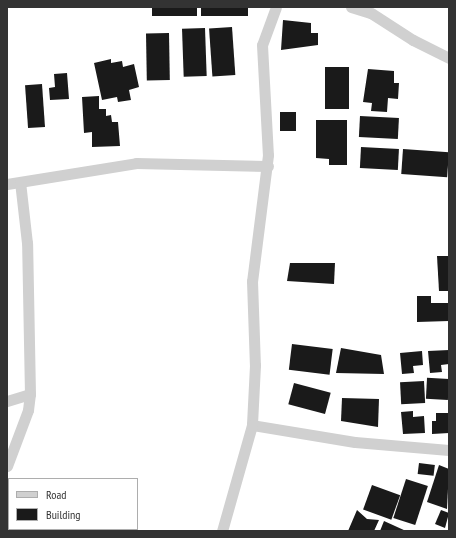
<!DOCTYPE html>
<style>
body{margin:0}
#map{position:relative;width:456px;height:538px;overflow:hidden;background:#fff;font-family:"PT Sans Narrow",sans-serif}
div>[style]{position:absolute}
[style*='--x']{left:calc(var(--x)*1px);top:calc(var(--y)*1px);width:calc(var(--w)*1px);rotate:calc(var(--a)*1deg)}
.building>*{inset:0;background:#1a1a1a;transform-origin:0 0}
.minor>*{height:11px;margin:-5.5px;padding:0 5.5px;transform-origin:5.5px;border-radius:5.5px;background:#d0d0d0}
span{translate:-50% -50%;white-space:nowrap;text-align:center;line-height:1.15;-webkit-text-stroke:4px #fff;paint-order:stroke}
.frame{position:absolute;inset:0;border:8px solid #333;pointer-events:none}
.legend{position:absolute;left:8px;top:478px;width:130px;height:52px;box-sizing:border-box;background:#fff;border:1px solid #adadad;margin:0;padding:5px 7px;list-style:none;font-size:12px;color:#333}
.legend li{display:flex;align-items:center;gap:8px;height:20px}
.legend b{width:20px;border:1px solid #adadad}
</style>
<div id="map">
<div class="building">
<i style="left:152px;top:7px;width:45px;height:9px"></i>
<i style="left:201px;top:7px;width:47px;height:9px"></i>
<i style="clip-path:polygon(283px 20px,311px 23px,311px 33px,318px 33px,318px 45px,281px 50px)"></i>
<i style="left:232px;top:27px;width:48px;height:23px;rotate:86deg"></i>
<i style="left:205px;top:28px;width:48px;height:23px;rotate:88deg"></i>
<i style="left:169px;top:33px;width:47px;height:23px;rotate:89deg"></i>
<i style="clip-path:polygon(111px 59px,111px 63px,122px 61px,123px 67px,134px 64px,139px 87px,129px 90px,131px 100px,118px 102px,117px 97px,102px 100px,94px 63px)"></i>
<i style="left:325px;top:67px;width:24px;height:42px"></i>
<i style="clip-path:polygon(368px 69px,394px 71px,394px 83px,399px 83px,398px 99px,388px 98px,387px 112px,371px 111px,372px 103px,363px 102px)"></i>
<i style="clip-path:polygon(67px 73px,69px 99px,50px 100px,49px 88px,55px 87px,54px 74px)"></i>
<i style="left:42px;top:84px;width:43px;height:17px;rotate:86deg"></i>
<i style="clip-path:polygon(99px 96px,99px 109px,106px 109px,106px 116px,111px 115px,112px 122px,118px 122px,120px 146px,92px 147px,92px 132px,84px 133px,82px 97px)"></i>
<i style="left:280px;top:112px;width:16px;height:19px"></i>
<i style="left:360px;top:116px;width:39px;height:21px;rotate:3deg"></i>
<i style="clip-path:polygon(316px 120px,347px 120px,347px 165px,329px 165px,329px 159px,316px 158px)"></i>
<i style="left:361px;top:147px;width:38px;height:21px;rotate:3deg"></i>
<i style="left:403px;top:149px;width:46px;height:25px;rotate:4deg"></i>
<i style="clip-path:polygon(437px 256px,449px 256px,449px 291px,439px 291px)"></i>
<i style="clip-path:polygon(290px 263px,335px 263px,334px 284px,287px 281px)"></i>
<i style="clip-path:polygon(417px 296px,431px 296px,431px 303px,449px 303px,449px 321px,417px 322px)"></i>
<i style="left:292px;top:344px;width:41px;height:26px;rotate:7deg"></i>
<i style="clip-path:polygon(341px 348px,381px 355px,384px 374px,336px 373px)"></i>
<i style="clip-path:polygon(449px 350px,449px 364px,441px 365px,442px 372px,430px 373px,428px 351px)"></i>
<i style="clip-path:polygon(422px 351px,423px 365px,413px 366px,414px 373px,402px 374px,400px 353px)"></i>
<i style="left:449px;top:379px;width:21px;height:22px;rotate:93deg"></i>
<i style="left:424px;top:381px;width:22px;height:24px;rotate:87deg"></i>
<i style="left:294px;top:383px;width:38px;height:22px;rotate:15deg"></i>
<i style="clip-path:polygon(342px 398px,379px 399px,378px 427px,341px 421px)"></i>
<i style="clip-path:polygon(413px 411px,413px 417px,424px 416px,425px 433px,403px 434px,401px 412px)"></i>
<i style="clip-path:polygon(436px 413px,449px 413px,449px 433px,432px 434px,432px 421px,436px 421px)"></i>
<i style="left:419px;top:463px;width:16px;height:11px;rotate:7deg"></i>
<i style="clip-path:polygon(439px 465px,449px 469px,447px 509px,427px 502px)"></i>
<i style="left:406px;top:479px;width:23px;height:41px;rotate:18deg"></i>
<i style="left:372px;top:485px;width:30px;height:26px;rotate:20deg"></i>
<i style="clip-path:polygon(357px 510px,367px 519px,379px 520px,374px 531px,348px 531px)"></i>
<i style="clip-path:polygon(441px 510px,449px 513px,445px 528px,435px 524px)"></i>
<i style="clip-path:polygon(384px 521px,406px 531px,380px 531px)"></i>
</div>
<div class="minor">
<i style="--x:276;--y:7;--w:40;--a:110.2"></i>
<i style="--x:262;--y:45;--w:110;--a:86.9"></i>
<i style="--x:268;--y:155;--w:127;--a:97.2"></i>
<i style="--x:252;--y:281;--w:84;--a:88"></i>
<i style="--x:255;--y:365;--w:60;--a:92.9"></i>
<i style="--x:252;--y:425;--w:104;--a:9.4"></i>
<i style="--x:355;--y:442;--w:94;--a:4.9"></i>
<i style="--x:351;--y:7;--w:21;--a:17"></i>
<i style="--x:371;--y:13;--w:50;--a:32.7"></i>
<i style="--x:413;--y:40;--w:40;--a:26.6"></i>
<i style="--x:7;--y:184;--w:131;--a:-9.2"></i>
<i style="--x:136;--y:163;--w:132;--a:1.3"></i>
<i style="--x:7;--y:401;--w:24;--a:-17"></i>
<i style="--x:30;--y:394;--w:151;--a:-91.1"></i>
<i style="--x:27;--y:243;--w:61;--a:-96.5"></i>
<i style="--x:7;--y:466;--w:60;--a:-69.4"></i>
<i style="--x:28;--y:410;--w:16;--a:-83"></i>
<i style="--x:222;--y:531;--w:110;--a:-74.2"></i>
</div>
<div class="frame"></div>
<ul class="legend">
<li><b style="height:5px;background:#d0d0d0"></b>Road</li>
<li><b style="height:11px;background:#1a1a1a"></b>Building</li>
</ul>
</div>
